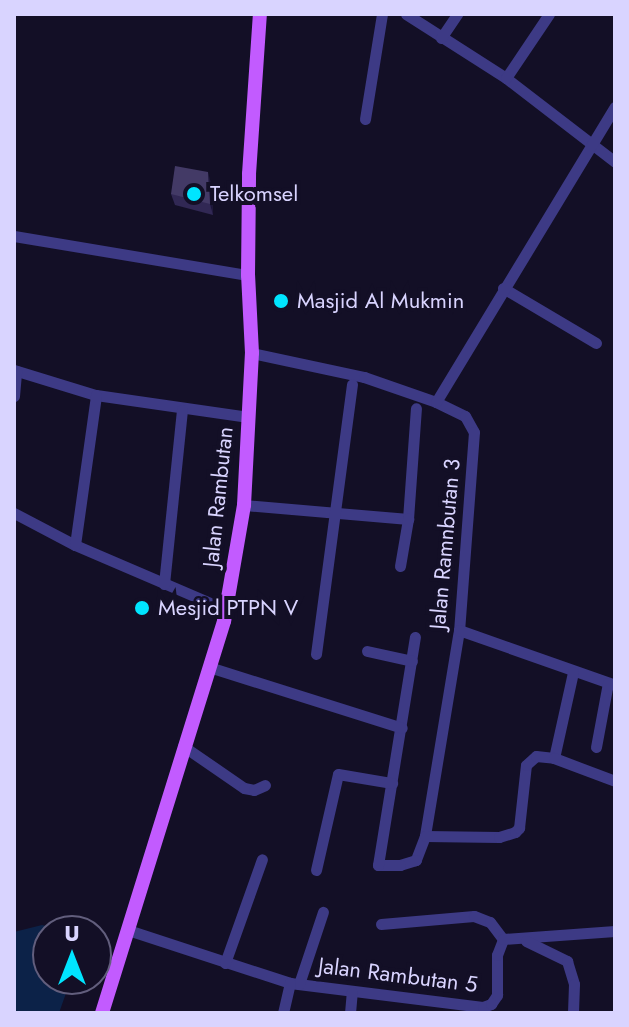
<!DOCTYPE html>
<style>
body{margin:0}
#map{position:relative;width:629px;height:1027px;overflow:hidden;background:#130f26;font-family:Jost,sans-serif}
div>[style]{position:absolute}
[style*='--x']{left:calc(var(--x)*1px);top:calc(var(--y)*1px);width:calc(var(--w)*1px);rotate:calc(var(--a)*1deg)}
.water>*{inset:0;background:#0c2248}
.minor>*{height:11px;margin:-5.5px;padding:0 5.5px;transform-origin:5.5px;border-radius:5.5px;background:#3d3a85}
.major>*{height:14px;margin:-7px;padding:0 7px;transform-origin:7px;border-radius:7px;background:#c25bff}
.wall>*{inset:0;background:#312854}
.shaded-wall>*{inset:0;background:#1d163a}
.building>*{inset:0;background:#433a66}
.dots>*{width:22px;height:22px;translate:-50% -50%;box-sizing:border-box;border:4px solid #130f26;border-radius:50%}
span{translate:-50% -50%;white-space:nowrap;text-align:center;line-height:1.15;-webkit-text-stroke:8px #130f26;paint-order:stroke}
.poi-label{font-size:22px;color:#d9d4ff}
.left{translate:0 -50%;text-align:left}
.street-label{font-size:22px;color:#d9d4ff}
.frame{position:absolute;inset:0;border:16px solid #d9d4ff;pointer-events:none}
.north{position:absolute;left:32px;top:915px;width:80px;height:80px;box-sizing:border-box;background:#130f26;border:2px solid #625e7d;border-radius:50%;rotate:0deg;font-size:22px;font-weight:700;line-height:32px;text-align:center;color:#d9d4ff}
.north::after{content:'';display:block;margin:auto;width:28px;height:36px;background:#00e5ff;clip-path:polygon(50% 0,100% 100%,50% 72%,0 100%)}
</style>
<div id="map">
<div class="water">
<i style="clip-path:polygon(42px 925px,71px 931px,48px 931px,48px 979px,71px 979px,59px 1013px,14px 1013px,14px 932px)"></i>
</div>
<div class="minor">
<i style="--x:406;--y:14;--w:119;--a:32.6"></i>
<i style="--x:506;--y:78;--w:138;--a:37.6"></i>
<i style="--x:441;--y:38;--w:29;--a:-56"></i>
<i style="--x:506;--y:78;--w:77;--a:-56.1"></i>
<i style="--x:365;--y:119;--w:106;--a:-80.8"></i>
<i style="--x:14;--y:236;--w:237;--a:9.5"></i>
<i style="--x:503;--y:288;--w:108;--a:30.6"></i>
<i style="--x:252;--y:353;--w:115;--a:12.1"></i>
<i style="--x:364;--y:377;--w:76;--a:19.1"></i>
<i style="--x:436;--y:402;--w:32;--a:26"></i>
<i style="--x:465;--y:416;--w:18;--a:61"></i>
<i style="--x:474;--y:432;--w:199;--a:94.3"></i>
<i style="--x:459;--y:630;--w:209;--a:99.4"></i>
<i style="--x:425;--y:836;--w:26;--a:111"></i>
<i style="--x:416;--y:860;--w:17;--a:163"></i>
<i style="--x:400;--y:865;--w:22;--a:180"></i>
<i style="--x:378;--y:865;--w:231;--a:-80.8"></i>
<i style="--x:14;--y:370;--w:86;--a:17"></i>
<i style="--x:96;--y:395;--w:154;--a:8.2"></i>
<i style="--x:14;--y:396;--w:25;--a:-85"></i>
<i style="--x:436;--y:402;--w:345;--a:-58.8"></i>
<i style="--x:244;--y:505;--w:165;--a:4.9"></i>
<i style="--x:408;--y:519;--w:111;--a:-85.9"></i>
<i style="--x:14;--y:513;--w:69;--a:27.7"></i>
<i style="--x:75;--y:545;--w:165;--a:23.2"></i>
<i style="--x:75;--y:545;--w:151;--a:-82"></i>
<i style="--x:400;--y:566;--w:48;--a:-80.3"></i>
<i style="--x:164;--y:584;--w:175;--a:-84.1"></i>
<i style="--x:459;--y:630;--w:165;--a:19.4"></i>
<i style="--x:367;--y:651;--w:46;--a:12.5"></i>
<i style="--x:316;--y:654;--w:272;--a:-82.4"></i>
<i style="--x:209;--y:667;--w:202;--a:17.5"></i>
<i style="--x:183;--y:746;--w:74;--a:34.5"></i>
<i style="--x:244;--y:788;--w:10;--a:11"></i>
<i style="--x:254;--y:790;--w:12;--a:-24"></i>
<i style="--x:596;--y:747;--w:65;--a:-79.4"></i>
<i style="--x:554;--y:758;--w:88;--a:-77.5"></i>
<i style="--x:425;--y:836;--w:74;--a:0.8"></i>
<i style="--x:499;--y:837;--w:17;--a:-17"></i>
<i style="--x:515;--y:832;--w:6;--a:-45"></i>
<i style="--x:519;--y:828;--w:63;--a:-83.7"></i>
<i style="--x:526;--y:765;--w:13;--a:-42"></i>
<i style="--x:536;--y:756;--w:18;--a:6"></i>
<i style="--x:554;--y:758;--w:65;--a:20.7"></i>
<i style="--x:316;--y:870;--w:98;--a:-77.1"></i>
<i style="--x:338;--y:774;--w:55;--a:9.5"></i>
<i style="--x:381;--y:924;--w:93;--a:-4.9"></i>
<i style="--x:474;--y:916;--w:17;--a:21"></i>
<i style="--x:490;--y:922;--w:21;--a:53"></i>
<i style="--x:128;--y:930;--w:170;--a:18.1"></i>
<i style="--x:290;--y:983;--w:194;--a:7.1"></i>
<i style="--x:483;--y:1007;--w:9;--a:-21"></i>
<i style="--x:491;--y:1004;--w:11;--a:-56"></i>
<i style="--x:497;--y:995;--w:40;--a:-90"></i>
<i style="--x:497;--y:955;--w:17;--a:-69"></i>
<i style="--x:503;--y:939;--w:112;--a:-4.1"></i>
<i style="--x:526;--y:941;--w:46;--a:26"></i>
<i style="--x:567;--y:961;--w:24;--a:73"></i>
<i style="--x:574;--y:984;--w:29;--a:92"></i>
<i style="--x:225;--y:963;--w:110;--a:-70.4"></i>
<i style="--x:299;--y:984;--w:76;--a:-71.6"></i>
<i style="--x:283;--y:1013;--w:31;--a:-77"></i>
<i style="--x:350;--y:1013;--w:21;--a:-85"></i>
</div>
<div class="major">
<i style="--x:102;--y:1013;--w:411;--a:-72.7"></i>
<i style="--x:224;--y:621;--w:118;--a:-80.2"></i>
<i style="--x:244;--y:505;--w:152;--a:-87"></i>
<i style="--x:252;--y:353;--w:78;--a:-92.9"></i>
<i style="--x:248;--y:275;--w:101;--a:-89.4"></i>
<i style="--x:249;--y:174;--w:160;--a:-86.1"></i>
</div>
<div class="wall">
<i style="clip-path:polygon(211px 183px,213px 215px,175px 205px,171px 194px)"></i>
</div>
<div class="shaded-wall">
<i style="clip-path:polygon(208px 172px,211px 183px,213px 215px,210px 204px)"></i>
</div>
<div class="building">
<i style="clip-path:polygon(175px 166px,208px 172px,210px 204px,171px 194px)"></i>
</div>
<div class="dots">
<i style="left:194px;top:194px;background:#00e5ff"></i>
<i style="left:281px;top:301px;background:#00e5ff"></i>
<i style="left:142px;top:608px;background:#00e5ff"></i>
</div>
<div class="poi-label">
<span class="left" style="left:210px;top:194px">Telkomsel</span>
<span class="left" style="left:297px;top:301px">Masjid Al Mukmin</span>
<span class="left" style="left:158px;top:608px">Mesjid PTPN V</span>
</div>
<div class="street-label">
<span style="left:218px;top:497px;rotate:-84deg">Jalan Rambutan</span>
<span style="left:445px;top:544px;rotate:-85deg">Jalan Ramnbutan 3</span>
<span style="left:398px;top:975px;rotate:7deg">Jalan Rambutan 5</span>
</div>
<div class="frame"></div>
<div class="north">U</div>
</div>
